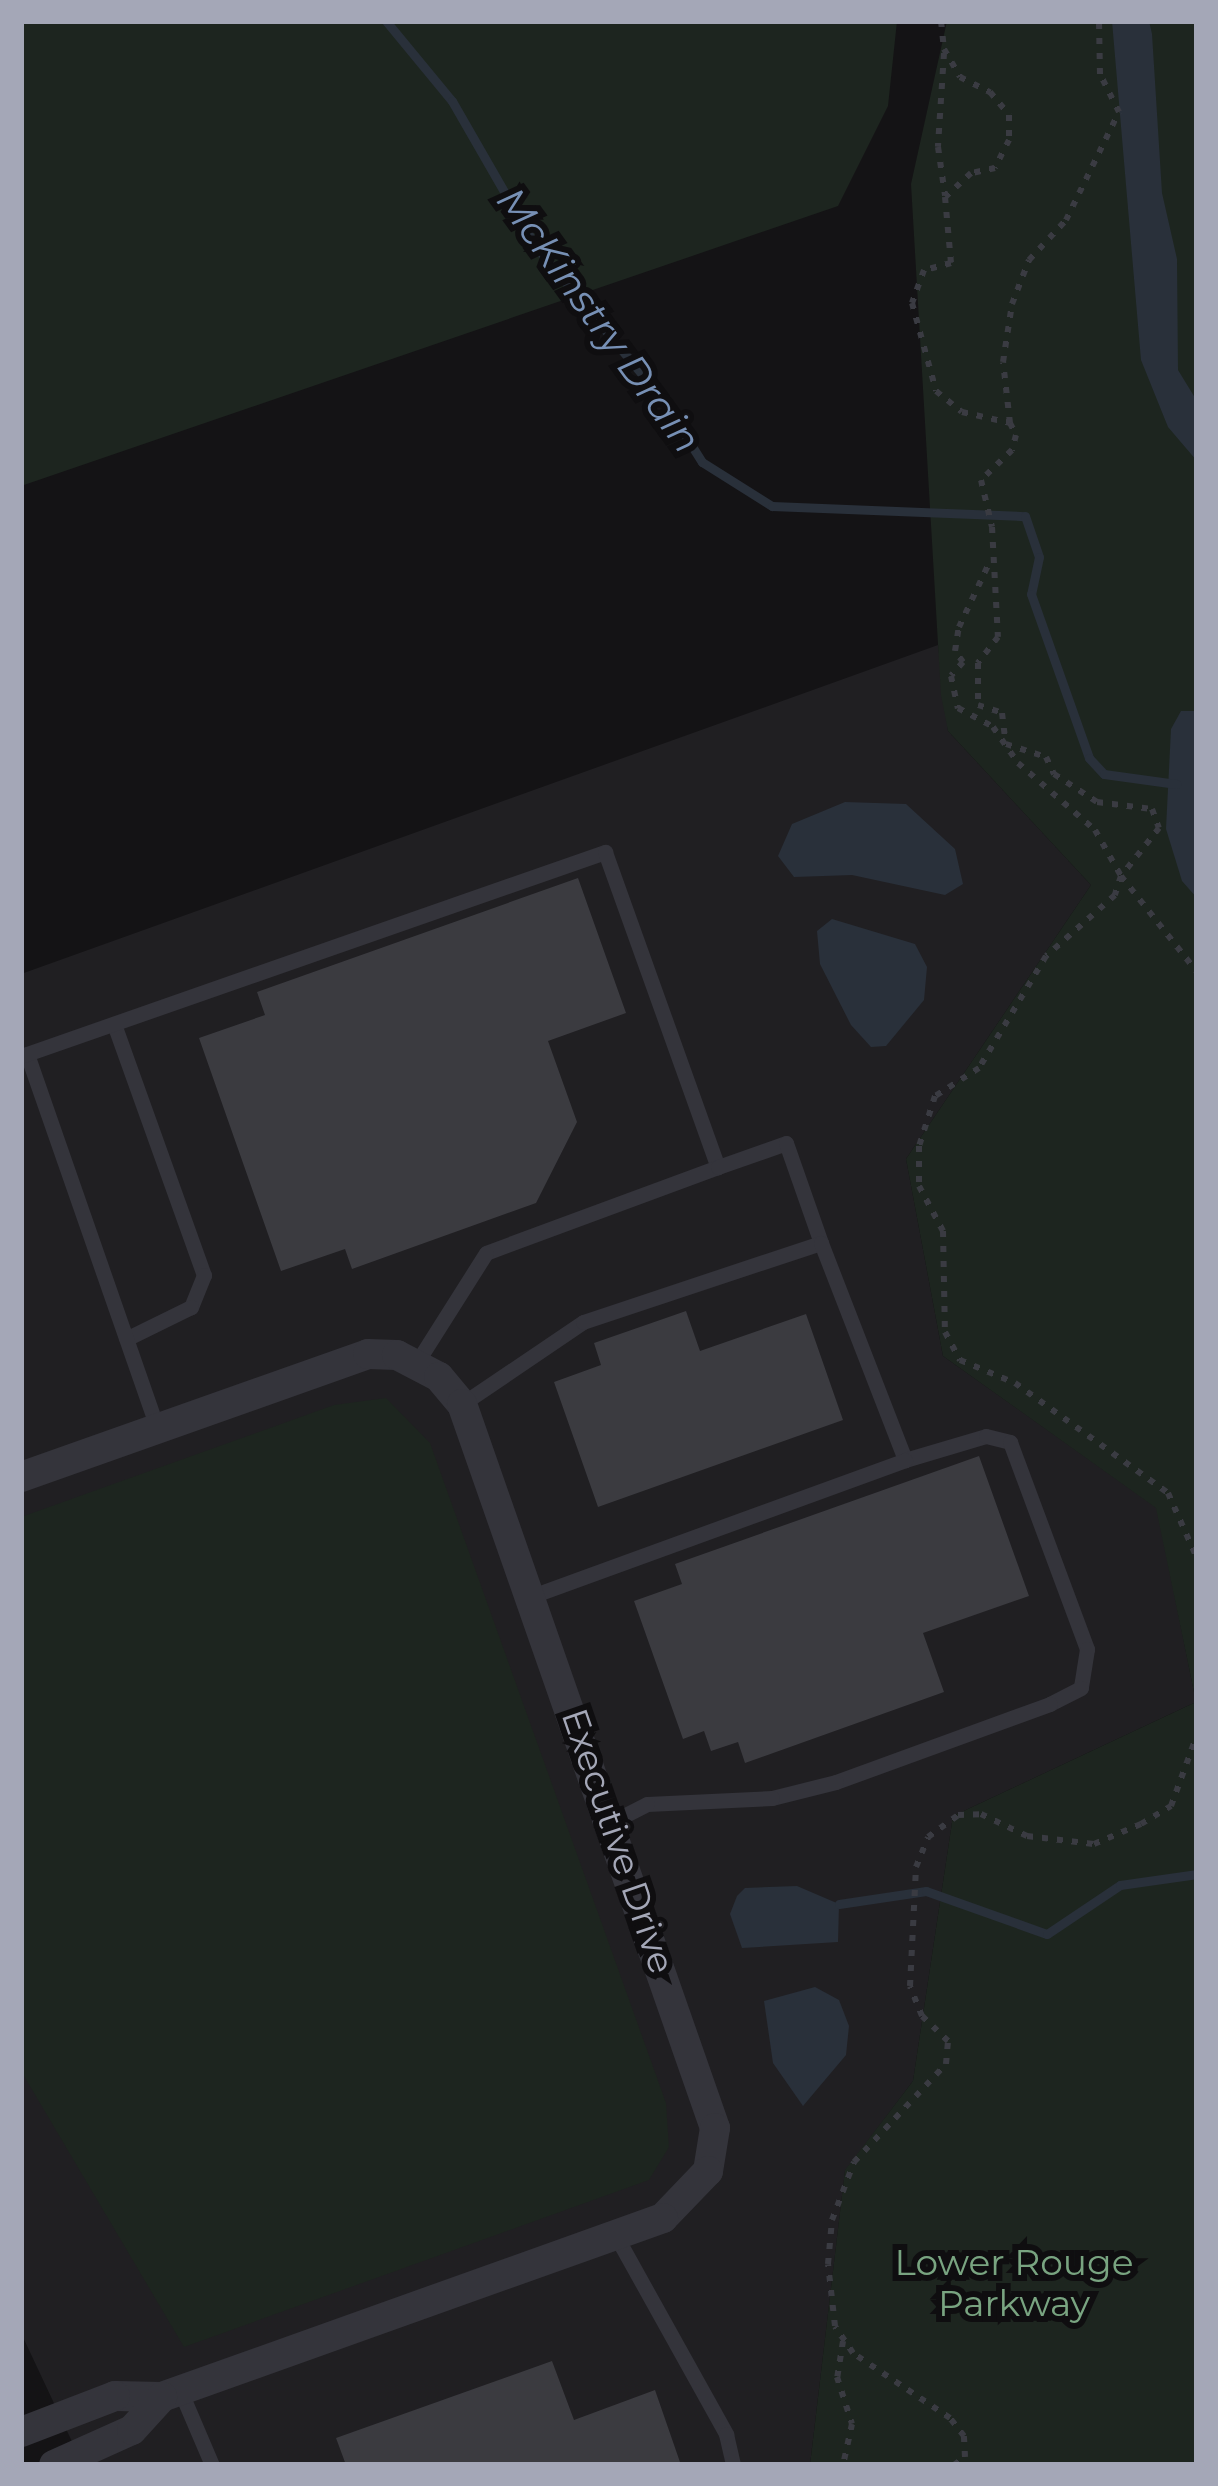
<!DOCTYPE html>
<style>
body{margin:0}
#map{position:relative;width:1218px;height:2486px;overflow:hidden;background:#141315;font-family:Montserrat,sans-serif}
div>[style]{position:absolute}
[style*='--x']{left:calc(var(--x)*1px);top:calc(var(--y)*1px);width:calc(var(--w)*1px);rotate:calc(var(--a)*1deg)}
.built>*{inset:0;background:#201f22}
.green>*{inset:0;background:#1d251f}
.water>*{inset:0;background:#29303a}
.stream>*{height:9px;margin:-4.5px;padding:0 4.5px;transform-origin:4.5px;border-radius:4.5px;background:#29303a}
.building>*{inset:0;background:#3b3b40}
.path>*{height:6px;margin-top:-3px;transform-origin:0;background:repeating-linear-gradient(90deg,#3a3b42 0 6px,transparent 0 15px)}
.service>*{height:15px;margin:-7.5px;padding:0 7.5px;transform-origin:7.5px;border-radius:7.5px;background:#34343b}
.minor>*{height:30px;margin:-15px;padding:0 15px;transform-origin:15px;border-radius:15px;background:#34343b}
span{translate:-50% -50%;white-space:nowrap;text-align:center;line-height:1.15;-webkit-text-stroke:12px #0f0e10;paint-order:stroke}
.street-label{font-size:36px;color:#a4a7b7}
.park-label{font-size:36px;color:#79a481}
.water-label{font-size:39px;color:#7790b5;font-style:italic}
.frame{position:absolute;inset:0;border:24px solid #a4a7b7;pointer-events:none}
</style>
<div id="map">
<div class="built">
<i style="clip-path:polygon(938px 645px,948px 731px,1091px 885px,906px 1159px,943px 1356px,1157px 1508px,1196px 1702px,953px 1816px,913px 2081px,845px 2171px,810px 2465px,83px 2465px,21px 2333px,21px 974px)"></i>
</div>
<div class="green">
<i style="clip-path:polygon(21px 21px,897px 21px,888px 106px,838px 206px,21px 486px)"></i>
<i style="clip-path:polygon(947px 21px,1197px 21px,1197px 2465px,810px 2465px,845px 2170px,913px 2081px,953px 1816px,1196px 1702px,1156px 1508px,943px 1356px,906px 1159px,1091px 885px,948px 731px,941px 695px,911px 184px)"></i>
<i style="clip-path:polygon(386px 1398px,430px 1443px,666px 2103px,669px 2147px,649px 2180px,184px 2347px,21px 2071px,21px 1517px,334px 1405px)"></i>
</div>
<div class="water">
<i style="clip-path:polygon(1112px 21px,1149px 21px,1152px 34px,1162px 193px,1177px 259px,1178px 370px,1197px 401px,1197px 461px,1168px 427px,1141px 360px)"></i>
<i style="clip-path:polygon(1181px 711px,1197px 711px,1197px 898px,1182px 881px,1166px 829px,1171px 729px)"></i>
<i style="clip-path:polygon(845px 802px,906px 804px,955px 849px,963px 884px,945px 895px,852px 875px,794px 877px,778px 856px,792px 824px)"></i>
<i style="clip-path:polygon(832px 919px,915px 944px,927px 967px,924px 1000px,886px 1046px,871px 1047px,851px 1025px,820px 964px,817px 931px)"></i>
<i style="clip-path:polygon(797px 1886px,839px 1904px,838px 1942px,742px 1948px,730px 1914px,737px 1896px,745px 1888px)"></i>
<i style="clip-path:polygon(815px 1987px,839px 2000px,849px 2026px,846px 2055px,803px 2106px,773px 2063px,764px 2001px)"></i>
</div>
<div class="stream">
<i style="--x:386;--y:21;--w:104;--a:50.5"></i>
<i style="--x:452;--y:101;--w:168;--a:60.1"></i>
<i style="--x:536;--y:247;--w:195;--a:50.2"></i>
<i style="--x:661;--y:397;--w:77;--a:57.8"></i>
<i style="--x:702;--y:462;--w:83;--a:32.2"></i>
<i style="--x:772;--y:506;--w:253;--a:2.3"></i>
<i style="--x:1025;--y:516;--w:43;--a:71.1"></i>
<i style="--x:1039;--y:557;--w:38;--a:102"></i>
<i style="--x:1031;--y:594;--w:174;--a:70.5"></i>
<i style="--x:1089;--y:758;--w:22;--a:47"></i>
<i style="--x:1104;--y:774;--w:73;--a:7.9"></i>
<i style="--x:839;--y:1904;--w:88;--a:-8.5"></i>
<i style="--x:926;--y:1891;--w:128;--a:19.6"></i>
<i style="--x:1047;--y:1934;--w:88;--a:-33.9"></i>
<i style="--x:1120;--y:1885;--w:78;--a:-8.1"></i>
</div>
<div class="building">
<i style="clip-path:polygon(578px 878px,626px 1013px,548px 1041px,577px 1122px,536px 1203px,352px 1269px,345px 1249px,281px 1271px,199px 1038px,265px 1015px,257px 992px)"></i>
<i style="clip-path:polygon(686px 1311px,700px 1351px,806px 1314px,843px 1420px,598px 1507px,554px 1382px,601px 1365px,594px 1343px)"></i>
<i style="clip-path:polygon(979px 1456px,1029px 1596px,923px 1633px,944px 1692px,745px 1763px,738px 1742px,711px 1751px,704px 1731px,683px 1739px,634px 1601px,682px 1584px,675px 1564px)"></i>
<i style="clip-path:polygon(552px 2361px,574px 2420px,655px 2390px,681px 2465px,346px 2465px,336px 2438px)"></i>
</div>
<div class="path">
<i style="--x:941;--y:21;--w:28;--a:84"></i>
<i style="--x:944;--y:49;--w:32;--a:60"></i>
<i style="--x:960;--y:77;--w:34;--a:27"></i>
<i style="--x:990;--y:92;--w:30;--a:50"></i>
<i style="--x:1009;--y:115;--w:25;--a:90"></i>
<i style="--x:1009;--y:140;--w:31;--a:117"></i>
<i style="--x:995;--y:168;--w:25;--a:168"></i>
<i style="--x:971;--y:173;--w:35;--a:137"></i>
<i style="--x:945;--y:197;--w:66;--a:84.8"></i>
<i style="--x:951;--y:263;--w:28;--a:165"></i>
<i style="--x:924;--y:270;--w:35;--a:110"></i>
<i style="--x:912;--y:303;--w:91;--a:74.7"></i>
<i style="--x:936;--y:391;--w:33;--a:39"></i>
<i style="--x:962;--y:412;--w:49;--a:12.9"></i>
<i style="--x:1010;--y:423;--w:13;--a:63"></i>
<i style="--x:1016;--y:435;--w:16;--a:105"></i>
<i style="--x:1012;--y:450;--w:43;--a:135.9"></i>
<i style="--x:981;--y:480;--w:48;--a:76.8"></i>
<i style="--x:992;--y:527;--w:110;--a:86.9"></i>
<i style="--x:998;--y:637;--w:33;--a:128"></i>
<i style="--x:978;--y:663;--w:42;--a:90"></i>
<i style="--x:978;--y:705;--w:25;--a:18"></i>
<i style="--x:1002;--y:713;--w:31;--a:83"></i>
<i style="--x:1006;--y:744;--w:42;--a:18"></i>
<i style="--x:1046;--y:757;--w:19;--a:65"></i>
<i style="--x:1054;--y:774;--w:51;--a:33.1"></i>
<i style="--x:1097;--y:802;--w:55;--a:7.3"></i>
<i style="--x:1152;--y:809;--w:20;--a:70"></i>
<i style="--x:1159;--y:828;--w:61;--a:128.4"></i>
<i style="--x:1121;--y:876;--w:122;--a:51.6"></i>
<i style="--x:944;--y:53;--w:94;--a:93.7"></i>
<i style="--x:938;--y:147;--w:49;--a:81.7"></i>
<i style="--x:1010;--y:423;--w:61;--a:-96.5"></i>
<i style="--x:1003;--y:362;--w:59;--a:-81.2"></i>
<i style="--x:1012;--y:304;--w:47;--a:-68.9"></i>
<i style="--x:1029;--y:260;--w:54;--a:-47.2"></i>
<i style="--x:1066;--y:220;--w:120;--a:-63.9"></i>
<i style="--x:1119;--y:112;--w:42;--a:-116.6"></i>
<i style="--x:1100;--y:74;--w:53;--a:-91.1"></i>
<i style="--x:963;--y:662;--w:18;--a:131"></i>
<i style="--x:951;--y:676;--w:33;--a:78"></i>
<i style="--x:958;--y:708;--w:40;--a:28"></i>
<i style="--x:993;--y:727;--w:44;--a:55.2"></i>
<i style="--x:1018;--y:763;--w:102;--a:41"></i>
<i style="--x:1095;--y:830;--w:53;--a:60.5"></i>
<i style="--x:1121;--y:876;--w:20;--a:108"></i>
<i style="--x:1115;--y:895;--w:92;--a:138.5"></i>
<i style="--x:1046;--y:956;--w:131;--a:120.9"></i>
<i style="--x:979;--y:1068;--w:52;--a:147.5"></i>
<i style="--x:935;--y:1096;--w:52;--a:107.7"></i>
<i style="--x:919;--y:1146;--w:40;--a:90"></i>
<i style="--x:919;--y:1186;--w:51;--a:61.9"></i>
<i style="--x:943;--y:1231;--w:101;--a:88.9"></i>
<i style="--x:945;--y:1332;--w:32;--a:62"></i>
<i style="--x:960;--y:1360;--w:60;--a:22.7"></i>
<i style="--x:1015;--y:1383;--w:188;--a:35.7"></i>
<i style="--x:1168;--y:1493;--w:71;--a:66"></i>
<i style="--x:963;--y:662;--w:14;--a:-126"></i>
<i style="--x:955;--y:651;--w:24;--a:-81"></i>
<i style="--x:959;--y:627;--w:73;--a:-64.8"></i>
<i style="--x:843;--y:2341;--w:36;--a:99"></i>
<i style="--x:837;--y:2377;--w:49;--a:72.3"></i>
<i style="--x:852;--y:2424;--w:42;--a:102.4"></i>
<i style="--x:954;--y:2465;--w:14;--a:-36"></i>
<i style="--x:965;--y:2457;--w:21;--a:-93"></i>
<i style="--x:964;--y:2436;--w:23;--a:-128"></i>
<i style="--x:950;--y:2418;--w:117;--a:-146.2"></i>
<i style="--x:853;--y:2353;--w:32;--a:-124"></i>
<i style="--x:835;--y:2326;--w:62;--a:-96.4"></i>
<i style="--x:828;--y:2264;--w:44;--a:-84.8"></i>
<i style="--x:832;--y:2220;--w:62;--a:-69.2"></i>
<i style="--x:854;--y:2162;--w:134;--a:-46.8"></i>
<i style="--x:946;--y:2064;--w:23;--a:-85"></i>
<i style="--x:948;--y:2041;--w:36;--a:-136"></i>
<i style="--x:922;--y:2016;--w:32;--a:-112"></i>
<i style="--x:910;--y:1986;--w:119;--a:-87.1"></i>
<i style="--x:916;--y:1867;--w:32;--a:-68"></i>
<i style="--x:928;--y:1837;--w:37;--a:-36"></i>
<i style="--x:958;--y:1815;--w:23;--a:-2"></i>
<i style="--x:981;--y:1814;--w:51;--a:25.6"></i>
<i style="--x:1027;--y:1836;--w:67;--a:6.8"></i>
<i style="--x:1094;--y:1844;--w:51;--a:-23.1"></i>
<i style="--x:1141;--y:1824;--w:35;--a:-31"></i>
<i style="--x:1171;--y:1806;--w:76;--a:-69.9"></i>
</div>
<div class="service">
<i style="--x:114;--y:1024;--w:267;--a:70.3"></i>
<i style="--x:204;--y:1275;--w:35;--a:112"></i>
<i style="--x:191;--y:1307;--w:72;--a:153.8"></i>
<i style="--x:27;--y:1054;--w:398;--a:70.8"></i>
<i style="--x:21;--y:1056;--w:619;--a:-19.26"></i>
<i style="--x:605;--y:852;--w:335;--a:70.3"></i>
<i style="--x:718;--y:1167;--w:247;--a:159.7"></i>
<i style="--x:486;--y:1253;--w:129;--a:122.3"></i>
<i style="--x:718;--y:1167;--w:72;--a:-19.4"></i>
<i style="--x:786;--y:1143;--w:106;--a:70.7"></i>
<i style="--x:462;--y:1404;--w:146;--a:-34.1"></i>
<i style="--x:583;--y:1322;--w:251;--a:-18.4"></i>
<i style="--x:821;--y:1243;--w:233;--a:68.8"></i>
<i style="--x:905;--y:1460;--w:84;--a:-16.5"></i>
<i style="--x:986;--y:1436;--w:25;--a:14"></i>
<i style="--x:1010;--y:1442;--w:221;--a:69.6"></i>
<i style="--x:1087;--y:1649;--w:39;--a:99"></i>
<i style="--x:1081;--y:1688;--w:35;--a:153"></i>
<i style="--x:1050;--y:1704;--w:228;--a:160"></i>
<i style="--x:836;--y:1782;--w:66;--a:166"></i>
<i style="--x:772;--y:1798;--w:125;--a:177.3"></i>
<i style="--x:647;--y:1804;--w:39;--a:153"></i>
<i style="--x:532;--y:1596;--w:397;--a:-20"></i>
<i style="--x:616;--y:2236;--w:227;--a:60.9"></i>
<i style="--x:726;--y:2434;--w:32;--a:77"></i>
<i style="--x:180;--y:2390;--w:82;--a:66.9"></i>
</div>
<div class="minor">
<i style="--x:21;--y:1477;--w:368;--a:-19.5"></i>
<i style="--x:368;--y:1354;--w:29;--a:2"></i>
<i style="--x:397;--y:1355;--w:47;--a:27.6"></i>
<i style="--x:439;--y:1377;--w:35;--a:50"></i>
<i style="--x:462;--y:1404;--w:767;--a:70.74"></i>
<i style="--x:715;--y:2128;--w:44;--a:99.2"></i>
<i style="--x:708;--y:2171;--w:65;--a:133.8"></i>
<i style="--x:663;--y:2218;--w:532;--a:160.34"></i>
<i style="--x:162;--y:2397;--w:47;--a:-178.8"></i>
<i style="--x:115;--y:2396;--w:101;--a:159"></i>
<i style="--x:54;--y:2465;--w:85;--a:-24.2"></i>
<i style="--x:132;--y:2430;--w:45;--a:-47.7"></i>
</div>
<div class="street-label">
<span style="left:618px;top:1841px;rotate:71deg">Executive Drive</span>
</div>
<div class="park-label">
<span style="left:1014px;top:2283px">Lower Rouge<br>Parkway</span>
</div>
<div class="water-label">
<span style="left:599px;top:320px;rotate:54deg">McKinstry Drain</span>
</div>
<div class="frame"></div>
</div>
